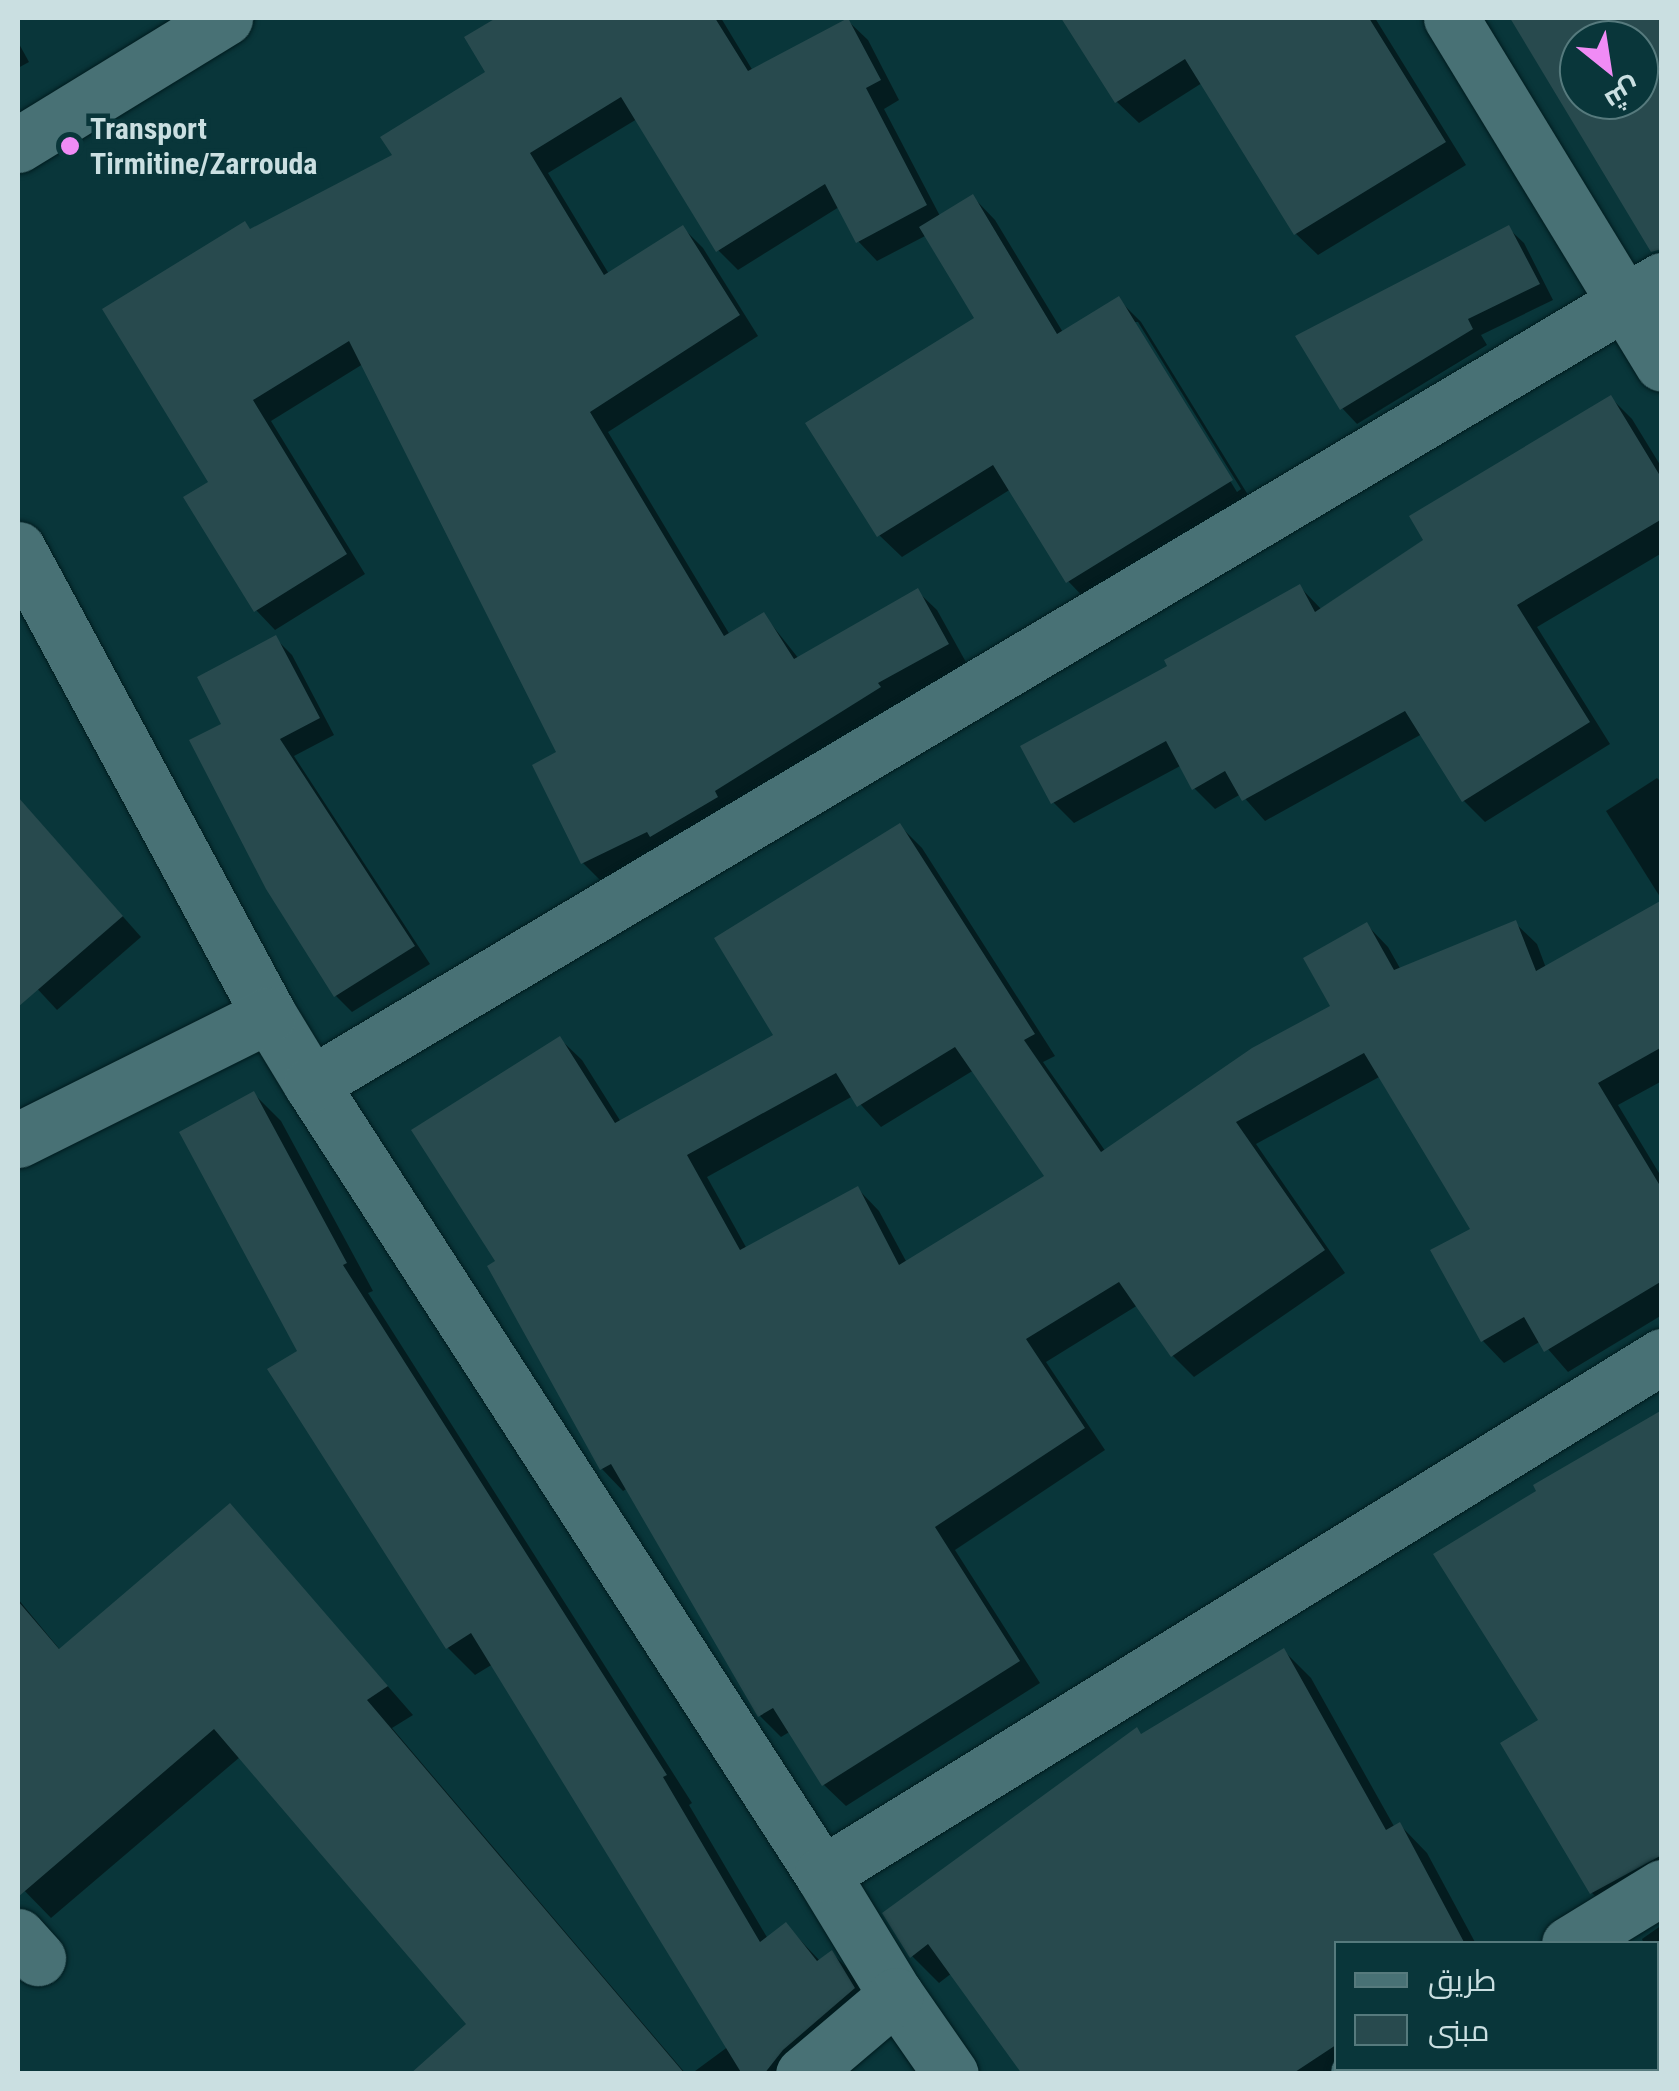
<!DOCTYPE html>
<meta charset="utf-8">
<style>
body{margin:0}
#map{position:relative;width:1679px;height:2091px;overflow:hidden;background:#09363a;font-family:"Roboto Condensed",Cairo,sans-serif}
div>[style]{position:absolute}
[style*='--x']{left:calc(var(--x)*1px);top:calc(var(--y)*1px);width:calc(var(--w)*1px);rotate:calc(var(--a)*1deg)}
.shadow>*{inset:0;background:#0007}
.building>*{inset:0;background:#284a4e}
.roads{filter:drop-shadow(0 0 2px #001c1f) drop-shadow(0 0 2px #001c1f)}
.minor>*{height:55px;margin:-27.5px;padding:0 27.5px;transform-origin:27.5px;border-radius:27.5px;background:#487175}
.dots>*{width:28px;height:28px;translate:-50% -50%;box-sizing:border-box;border:5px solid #09363a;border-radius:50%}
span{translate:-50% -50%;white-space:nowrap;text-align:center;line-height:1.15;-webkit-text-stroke:9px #09363a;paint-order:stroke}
.poi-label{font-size:30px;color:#cadfe1;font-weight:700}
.left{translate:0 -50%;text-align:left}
.frame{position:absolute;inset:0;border:20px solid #cadfe1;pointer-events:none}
.legend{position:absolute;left:1334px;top:1941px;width:325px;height:130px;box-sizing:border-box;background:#09363a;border:2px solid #567a7d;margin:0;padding:12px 18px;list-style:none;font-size:30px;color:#cadfe1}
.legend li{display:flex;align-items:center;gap:20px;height:50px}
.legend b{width:50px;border:2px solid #567a7d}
.north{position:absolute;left:1559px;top:20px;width:100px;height:100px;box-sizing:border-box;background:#09363a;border:2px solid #567a7d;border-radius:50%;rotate:150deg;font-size:28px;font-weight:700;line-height:40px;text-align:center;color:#cadfe1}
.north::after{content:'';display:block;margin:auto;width:35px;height:45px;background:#f08bf5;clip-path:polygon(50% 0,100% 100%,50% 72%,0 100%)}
</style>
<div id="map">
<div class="shadow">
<i style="clip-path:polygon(evenodd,501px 18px,721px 18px,753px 71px,848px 21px,868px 40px,899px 100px,884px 109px,940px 216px,973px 197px,995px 220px,1064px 334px,1118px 299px,1141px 322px,1253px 503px,1090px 604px,1068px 581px,1011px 489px,902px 557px,879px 535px,977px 318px,927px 235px,877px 261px,858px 241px,839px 207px,738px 270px,718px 250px,637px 119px,548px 173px,609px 274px,683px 228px,703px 248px,758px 336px,608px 432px,730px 635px,764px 615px,799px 659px,917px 591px,937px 610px,967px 664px,603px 883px,583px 863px,560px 753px,363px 364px,271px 421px,365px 574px,275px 630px,256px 610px,212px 483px,251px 231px,395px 156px,489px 73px,467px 38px,501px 18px,1132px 322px,1138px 322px,1241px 489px,1237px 492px,1132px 322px)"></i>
<i style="clip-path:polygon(1064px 18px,1375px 18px,1466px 165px,1318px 255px,1296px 234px,1202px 83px,1139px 123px,1117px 102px)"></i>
<i style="clip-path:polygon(evenodd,1513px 18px,1662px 18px,1662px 240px,1636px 222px,1513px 18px,1579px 40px,1639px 40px,1639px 100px,1579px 100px,1579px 40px)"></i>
<i style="clip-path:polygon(18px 42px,29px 62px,18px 68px)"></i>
<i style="clip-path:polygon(1508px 228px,1524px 243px,1553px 300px,1481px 335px,1487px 345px,1357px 424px,1342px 408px)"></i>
<i style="clip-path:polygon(1611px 398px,1632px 419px,1662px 468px,1662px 553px,1537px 627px,1610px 744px,1485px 822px,1464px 801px,1422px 734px,1265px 821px,1241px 794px,1215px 809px,1194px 788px,1182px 765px,1074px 823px,1053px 802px,1171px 667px,1300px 587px,1322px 610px,1427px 541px)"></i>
<i style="clip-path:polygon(276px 639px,292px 655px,334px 735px,294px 756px,430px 964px,352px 1012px,336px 996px,269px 888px,224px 725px)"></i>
<i style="clip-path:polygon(1657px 778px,1662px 783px,1662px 900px,1606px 811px)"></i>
<i style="clip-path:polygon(18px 798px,141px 937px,57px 1010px,18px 968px)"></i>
<i style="clip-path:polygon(evenodd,900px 826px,922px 848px,1055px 1056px,1043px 1062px,1106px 1152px,1333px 1007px,1367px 925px,1388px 947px,1401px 970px,1515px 923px,1537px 944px,1546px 968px,1662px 903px,1662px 1081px,1618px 1105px,1662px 1178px,1662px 1315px,1568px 1372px,1541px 1341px,1504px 1363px,1483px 1341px,1474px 1229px,1381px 1076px,1256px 1144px,1345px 1273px,1194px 1377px,1172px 1355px,1138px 1305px,1046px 1362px,1105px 1450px,955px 1550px,1040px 1683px,846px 1806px,824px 1785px,791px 1731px,781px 1737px,760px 1716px,628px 1488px,623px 1491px,602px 1469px,498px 1262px,560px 1039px,582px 1060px,621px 1122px,777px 1036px,900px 826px,974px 1070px,1048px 1176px,907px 1263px,879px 1211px,858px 1189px,747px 1249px,707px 1177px,853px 1096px,881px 1127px,974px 1070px)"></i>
<i style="clip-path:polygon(254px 1094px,281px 1121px,373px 1291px,368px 1293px,692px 1803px,689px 1805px,768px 1939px,786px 1925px,820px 1961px,832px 1953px,859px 1980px,881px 2017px,815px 2074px,691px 2074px,729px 2046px,493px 1664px,475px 1675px,448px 1648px,300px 1352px)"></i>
<i style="clip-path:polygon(1662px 1411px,1662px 1888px,1614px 1914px,1592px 1893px,1541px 1721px)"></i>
<i style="clip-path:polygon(230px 1506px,413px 1715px,392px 1728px,686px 2074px,414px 2074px,469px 2025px,240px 1757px,51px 1918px,18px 1884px,18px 1599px,61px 1651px)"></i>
<i style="clip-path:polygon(1284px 1651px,1311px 1678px,1395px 1828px,1400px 1825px,1427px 1853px,1476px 1944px,1336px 1944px,1336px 2068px,1362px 2074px,1025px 2074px,952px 1973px,939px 1983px,912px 1956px,1142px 1736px)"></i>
<i style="clip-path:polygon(1662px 1925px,1662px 1977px,1656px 1968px,1656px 1944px,1644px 1944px,1642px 1939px)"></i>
</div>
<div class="building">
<i style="clip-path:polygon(496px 18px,715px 18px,748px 71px,848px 18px,881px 80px,866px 88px,927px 205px,856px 243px,825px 184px,716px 252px,621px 97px,530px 153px,604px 275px,683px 225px,740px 315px,590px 412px,724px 636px,764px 612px,794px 659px,918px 588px,949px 644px,878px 683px,881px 687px,715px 791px,718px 797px,650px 837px,647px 832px,581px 864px,532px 765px,556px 752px,349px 341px,253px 400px,347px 554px,254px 612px,183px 497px,208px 482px,102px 309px,245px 221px,250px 229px,392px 155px,380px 137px,485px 72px,464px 37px)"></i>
<i style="clip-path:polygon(1061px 18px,1369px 18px,1446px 142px,1294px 235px,1185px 59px,1115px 103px)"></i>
<i style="clip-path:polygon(evenodd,1510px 18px,1662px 18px,1662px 249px,1651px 252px,1510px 18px,1579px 40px,1639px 40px,1639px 100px,1579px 100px,1579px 40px)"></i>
<i style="clip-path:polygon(973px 194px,1057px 334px,1119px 296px,1233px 480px,1066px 583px,993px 465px,877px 537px,805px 423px,974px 318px,919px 227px)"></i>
<i style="clip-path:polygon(1509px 225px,1540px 284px,1468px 319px,1473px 329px,1340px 410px,1295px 336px)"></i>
<i style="clip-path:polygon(1611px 395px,1662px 479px,1662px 519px,1517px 605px,1590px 722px,1462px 802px,1405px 711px,1242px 801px,1225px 771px,1192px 790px,1166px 741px,1051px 804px,1020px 746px,1167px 666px,1164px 660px,1300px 584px,1315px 612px,1423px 540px,1409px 516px)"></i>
<i style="clip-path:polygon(276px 635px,320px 718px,280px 739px,415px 946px,334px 997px,266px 889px,189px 740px,221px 724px,197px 677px)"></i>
<i style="clip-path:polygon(18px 797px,123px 916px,18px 1007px)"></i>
<i style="clip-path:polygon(evenodd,900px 823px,1035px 1034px,1024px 1040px,1101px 1152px,1252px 1048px,1330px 1006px,1303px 958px,1367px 922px,1394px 970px,1516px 920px,1536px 971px,1662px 900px,1662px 1047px,1598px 1083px,1662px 1189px,1662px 1281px,1544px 1352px,1524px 1317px,1481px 1342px,1430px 1250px,1470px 1229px,1364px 1053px,1236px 1122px,1325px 1250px,1171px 1357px,1119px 1282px,1026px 1339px,1085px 1428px,935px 1527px,1020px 1661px,822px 1786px,773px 1708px,758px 1717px,611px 1464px,600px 1470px,487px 1266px,495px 1261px,411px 1130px,560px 1036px,615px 1123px,773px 1035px,714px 938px,900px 823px,955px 1047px,1044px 1176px,899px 1265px,858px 1186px,740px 1250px,687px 1155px,836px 1073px,857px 1107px,955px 1047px)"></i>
<i style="clip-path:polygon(254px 1091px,347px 1263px,343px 1265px,667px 1775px,663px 1777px,760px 1942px,786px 1922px,817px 1961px,832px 1950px,855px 1988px,783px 2050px,764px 2074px,742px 2074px,471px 1633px,446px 1649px,267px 1369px,297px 1351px,179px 1132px)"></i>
<i style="clip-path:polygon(1662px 1410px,1662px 1855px,1590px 1894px,1500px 1743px,1538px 1720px,1433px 1554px,1536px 1491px,1533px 1485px)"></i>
<i style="clip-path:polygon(230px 1503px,388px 1686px,367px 1700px,685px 2074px,410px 2074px,466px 2024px,214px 1729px,18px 1897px,18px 1601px,59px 1649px)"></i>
<i style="clip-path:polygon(1284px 1648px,1386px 1830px,1400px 1822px,1465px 1944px,1336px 1944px,1336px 2045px,1292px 2074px,1022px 2074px,928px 1944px,910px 1958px,882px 1913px,1137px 1727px,1141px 1734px)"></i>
</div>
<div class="roads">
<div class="minor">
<i style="--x:1451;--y:18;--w:405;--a:58.6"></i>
<i style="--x:18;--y:145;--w:243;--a:-31.5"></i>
<i style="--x:18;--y:549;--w:529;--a:61.69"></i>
<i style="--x:269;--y:1015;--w:81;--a:58.7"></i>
<i style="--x:311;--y:1084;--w:941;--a:57.1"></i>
<i style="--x:822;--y:1874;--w:142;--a:58.6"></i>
<i style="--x:896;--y:1995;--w:96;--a:55.2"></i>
<i style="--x:311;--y:1084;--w:1572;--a:-30.76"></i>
<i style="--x:18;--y:1140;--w:280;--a:-26.5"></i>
<i style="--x:822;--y:1874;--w:987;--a:-31.66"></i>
<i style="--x:18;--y:1936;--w:30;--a:48"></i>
<i style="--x:1569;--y:1944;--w:109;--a:-31.5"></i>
<i style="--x:803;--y:2074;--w:122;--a:-40.3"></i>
<i style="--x:1358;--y:2074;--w:10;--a:-37"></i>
</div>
</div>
<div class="dots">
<i style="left:70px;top:146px;background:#f08bf5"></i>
</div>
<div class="poi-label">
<span class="left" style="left:90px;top:146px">Transport<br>Tirmitine/Zarrouda</span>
</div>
<div class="frame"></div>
<ul class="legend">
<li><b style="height:12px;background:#487175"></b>طريق</li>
<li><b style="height:28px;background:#284a4e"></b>مبنى</li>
</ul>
<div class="north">ش</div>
</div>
